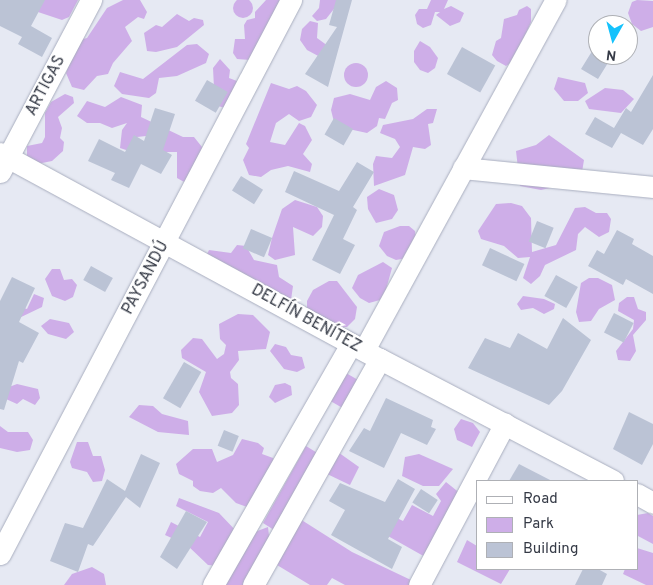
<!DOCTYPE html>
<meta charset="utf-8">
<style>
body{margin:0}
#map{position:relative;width:653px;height:585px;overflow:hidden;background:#e6e9f3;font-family:Overpass,sans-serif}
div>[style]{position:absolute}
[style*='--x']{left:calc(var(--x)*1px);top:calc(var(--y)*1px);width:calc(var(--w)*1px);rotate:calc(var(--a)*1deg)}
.green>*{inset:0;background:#ceaee8;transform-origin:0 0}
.round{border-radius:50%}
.building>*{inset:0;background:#bbc3d5;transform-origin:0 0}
.roads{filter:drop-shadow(0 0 1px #a9aebf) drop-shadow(0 0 1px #a9aebf)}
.street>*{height:21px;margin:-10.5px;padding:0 10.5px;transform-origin:10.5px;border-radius:10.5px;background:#fff}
span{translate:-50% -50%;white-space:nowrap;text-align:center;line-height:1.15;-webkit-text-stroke:4px #fff;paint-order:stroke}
.street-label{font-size:16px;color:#353a46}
.legend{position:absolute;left:476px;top:480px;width:162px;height:90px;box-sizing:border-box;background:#fff;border:1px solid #aeb0b5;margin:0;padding:6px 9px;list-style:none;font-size:15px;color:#353a46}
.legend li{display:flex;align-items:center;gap:10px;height:25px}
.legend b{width:25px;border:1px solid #aeb0b5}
.north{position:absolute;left:588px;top:15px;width:50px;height:50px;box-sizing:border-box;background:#fff;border:1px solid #aeb0b5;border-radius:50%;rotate:187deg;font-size:14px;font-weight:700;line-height:20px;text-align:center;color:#353a46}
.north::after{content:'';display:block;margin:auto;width:18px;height:22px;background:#15c2fc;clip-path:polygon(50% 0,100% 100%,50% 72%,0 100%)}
</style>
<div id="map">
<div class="green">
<i class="round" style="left:233px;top:-2px;width:20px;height:20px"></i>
<i style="clip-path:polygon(28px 0,78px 0,69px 17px,62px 20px,38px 12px)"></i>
<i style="clip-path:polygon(123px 0,140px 0,147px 12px,144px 19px,138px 17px,125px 27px,132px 41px,113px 63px,108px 74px,97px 76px,84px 90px,72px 87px,66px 73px,74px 49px,79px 40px,87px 38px,107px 8px)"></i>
<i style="clip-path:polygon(266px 0,280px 0,250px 60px,237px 59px,233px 53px,235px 39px,245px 39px,244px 25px,247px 20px,255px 18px,255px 12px)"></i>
<i style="clip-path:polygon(320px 0,341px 0,326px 19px,317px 21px,312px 16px,319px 8px)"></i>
<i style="clip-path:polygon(431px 0,448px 0,444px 9px,451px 6px,464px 13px,460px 22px,450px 26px,436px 15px,440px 12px,435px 12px,431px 25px,423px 28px,417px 24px,415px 15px,419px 9px,427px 9px)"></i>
<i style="clip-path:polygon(637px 0,653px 1px,653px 27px,641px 31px,632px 24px,628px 13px,632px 2px)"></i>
<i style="clip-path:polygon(527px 6px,531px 9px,531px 22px,514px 61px,506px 66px,497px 61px,492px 55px,496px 41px,501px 38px,504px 19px,517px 15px,519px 10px)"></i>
<i style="clip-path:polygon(177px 14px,189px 21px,194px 18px,203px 20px,204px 25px,177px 47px,156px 52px,147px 51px,144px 33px,156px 25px,162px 27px)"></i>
<i style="clip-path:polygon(310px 21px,318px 23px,317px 38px,328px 46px,322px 58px,307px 50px,300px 40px,302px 29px)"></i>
<i style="clip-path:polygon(420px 41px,430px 47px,438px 58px,435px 68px,428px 73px,420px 70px,414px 62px,414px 51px)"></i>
<i style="clip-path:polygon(197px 44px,209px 54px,206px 63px,177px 76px,159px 78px,156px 93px,149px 98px,122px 94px,114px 86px,120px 72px,143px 79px,187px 45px)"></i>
<i style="clip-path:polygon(220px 59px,230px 70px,229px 78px,237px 81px,225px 108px,218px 106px,214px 88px,213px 68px)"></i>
<i class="round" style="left:344px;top:63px;width:24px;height:24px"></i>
<i style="clip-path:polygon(558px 77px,585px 83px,588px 93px,578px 101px,564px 101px,554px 89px)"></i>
<i style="clip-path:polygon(386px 81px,397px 88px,398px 100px,392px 103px,385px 119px,379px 118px,377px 126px,367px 133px,335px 126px,331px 110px,334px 98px,350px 94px,370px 100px,376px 87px)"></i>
<i style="clip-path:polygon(271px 83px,289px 89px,297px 86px,306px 91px,317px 105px,311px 117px,299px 121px,289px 114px,276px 123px,270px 142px,285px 145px,299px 123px,305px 126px,312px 140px,303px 154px,312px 164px,310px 172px,288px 166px,271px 170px,261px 177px,249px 175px,243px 160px,249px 148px,246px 144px)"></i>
<i style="clip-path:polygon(605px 88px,623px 90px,634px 99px,621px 113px,589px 109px,585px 101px)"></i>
<i style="clip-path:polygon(65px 94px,73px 97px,74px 103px,58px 117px,62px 128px,60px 138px,64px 142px,63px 151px,52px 161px,37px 164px,27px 158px,27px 146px,42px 143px,45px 137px,45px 113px,51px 102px)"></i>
<i style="clip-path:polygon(121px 97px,142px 105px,141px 117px,183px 137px,194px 137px,206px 152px,186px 183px,177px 178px,177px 152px,162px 152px,146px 136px,137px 137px,129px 151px,120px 148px,122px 130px,127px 123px,112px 128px,100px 123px,87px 123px,77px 116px,87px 101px,105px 107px)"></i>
<i style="clip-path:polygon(427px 109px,437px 109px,433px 123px,428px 124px,431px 145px,425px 149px,413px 147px,405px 175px,374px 186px,373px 164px,376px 156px,392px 158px,400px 147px,395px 139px,380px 133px,383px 125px,413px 119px)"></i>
<i style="clip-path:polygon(549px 135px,584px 160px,582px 172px,564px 185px,541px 190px,520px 186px,516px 151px,536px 145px)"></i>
<i style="clip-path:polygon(379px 189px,394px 195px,398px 210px,392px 219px,376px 223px,368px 209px,367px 197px)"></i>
<i style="clip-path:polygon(295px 200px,317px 207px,323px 216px,322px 227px,313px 236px,293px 227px,295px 255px,275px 260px,268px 255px,272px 238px,282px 209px)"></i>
<i style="clip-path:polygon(511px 203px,522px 206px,531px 218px,532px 252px,556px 245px,575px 208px,585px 207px,596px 213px,607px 213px,611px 219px,609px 232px,599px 237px,585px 227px,578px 234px,576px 250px,545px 265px,540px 276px,531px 284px,523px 278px,530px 257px,518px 258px,504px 246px,481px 239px,478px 231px,496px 204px)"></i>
<i style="clip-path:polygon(400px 226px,409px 226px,415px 231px,416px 239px,407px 258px,396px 260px,387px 256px,379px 246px,384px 232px)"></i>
<i style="clip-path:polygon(237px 245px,246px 246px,254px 260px,277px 265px,279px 277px,293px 286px,291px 300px,205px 258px,209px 250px,231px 253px)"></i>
<i style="clip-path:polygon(383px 262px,392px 268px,385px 293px,380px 300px,369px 303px,360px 298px,352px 288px,358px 275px)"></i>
<i style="clip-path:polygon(52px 269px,60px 269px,64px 280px,72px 279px,77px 285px,73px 297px,65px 301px,52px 296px,45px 279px)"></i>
<i style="clip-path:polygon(589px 278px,598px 278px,612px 285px,615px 300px,599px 309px,591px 321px,579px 322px,576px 312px,581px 283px)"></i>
<i style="clip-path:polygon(329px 281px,337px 281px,357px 307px,355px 319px,347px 327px,332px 327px,307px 313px,307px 301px,313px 290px)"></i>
<i style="clip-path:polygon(34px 294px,44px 298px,42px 307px,17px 319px,14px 305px,27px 309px)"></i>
<i style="clip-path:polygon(523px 296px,544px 299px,555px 304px,554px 309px,544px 314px,533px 308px,521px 310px,517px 304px)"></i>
<i style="clip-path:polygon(627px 297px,634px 297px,638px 309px,646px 312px,646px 320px,633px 335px,636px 351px,630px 361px,618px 360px,616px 351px,633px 329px,634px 320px,618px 311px,619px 303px)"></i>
<i style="clip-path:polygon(238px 314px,253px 315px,270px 332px,266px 349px,238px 351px,239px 360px,230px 372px,231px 378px,238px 384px,239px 405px,232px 413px,212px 416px,199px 392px,206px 372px,182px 358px,181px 350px,193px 338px,202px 339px,217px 359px,224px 354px,226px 345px,220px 339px,219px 324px)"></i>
<i style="clip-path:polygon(50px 319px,69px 323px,74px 332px,66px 339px,48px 334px,41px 326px)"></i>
<i style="clip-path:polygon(275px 344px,286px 347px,291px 355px,302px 357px,305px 368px,297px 372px,284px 369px,270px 351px)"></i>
<i style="left:346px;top:373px;width:16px;height:32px;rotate:30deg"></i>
<i style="clip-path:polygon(285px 383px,291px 386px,292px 395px,275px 403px,269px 397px,275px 385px)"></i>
<i style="clip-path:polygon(17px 384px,38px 389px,40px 398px,35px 405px,23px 399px,17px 404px,6px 399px,9px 387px)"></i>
<i style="clip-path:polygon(139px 405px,153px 406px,162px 414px,188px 421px,189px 435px,158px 432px,129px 417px)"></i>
<i style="clip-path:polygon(461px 419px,473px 423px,480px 432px,472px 447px,457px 440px,454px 429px)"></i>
<i style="clip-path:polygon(0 426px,8px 432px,28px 432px,33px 440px,30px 450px,17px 452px,0 448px)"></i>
<i style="clip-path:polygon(242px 439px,258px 443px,264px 448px,262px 454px,273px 458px,281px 471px,247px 507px,236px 503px,221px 488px,213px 493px,200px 491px,193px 486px,193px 481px,179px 474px,176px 464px,193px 449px,212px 449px,217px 462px,233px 455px)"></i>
<i style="clip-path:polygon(77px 442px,88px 442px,93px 456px,101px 456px,105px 470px,102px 481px,93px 482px,87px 472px,72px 468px,70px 462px)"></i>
<i style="clip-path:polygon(306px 446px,319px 454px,274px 530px,263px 523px)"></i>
<i style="clip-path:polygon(335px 450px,359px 467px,350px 485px,323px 472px)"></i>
<i style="clip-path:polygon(419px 454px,453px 469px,439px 486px,423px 486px,402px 476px,405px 457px)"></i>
<i style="clip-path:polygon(446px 482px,461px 494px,427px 558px,372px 527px,381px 510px,403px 521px,412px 505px,433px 516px,441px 501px,436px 494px)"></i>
<i style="clip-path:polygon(179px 498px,219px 513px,238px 533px,220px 566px,208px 565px,187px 545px,165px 535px,171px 522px,200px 537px,208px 522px,176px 506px)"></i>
<i style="clip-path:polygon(648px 513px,653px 516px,653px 544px,638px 536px,637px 530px,637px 515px)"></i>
<i style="clip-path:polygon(300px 519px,352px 552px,413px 581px,411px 585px,345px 585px,332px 578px,327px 585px,310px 585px,277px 565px)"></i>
<i style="clip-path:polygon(268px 527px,270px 544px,249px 585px,219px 585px,247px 535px)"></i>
<i style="clip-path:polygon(467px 540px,477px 546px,477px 569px,510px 569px,501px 584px,457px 562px)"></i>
<i style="clip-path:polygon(637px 548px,653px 553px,653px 585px,646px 585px,623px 574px,625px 569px,637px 569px)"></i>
<i style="clip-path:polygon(92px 567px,104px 574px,106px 585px,64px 585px,72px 574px)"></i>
</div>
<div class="building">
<i style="clip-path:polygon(0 0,45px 0,31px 26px,52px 38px,42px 57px,18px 44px,22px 37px,0 26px)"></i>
<i style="clip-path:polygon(336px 0,352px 0,328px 87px,305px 74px,337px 27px,329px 25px)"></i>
<i style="left:462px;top:47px;width:38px;height:31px;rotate:29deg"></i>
<i style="clip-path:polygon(594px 48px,598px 55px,611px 58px,598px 79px,581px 69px)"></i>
<i style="clip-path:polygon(653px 75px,653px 129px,643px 145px,621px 133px,612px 148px,585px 134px,595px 117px,614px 128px,626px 108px,631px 112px)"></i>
<i style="left:207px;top:80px;width:24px;height:24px;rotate:30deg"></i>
<i style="clip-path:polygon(155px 108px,175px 114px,163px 150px,172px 155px,161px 174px,141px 164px,129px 188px,111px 180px,115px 173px,88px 161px,99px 139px,125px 152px,134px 135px,144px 141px)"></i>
<i style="left:334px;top:118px;width:22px;height:19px;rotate:30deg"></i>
<i style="clip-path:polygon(357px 162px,374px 172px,353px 207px,357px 210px,343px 239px,355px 245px,340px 274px,312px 260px,334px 215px,285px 192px,294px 171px,339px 191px)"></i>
<i style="left:241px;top:176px;width:26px;height:17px;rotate:32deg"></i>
<i style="left:537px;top:221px;width:18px;height:22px;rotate:22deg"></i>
<i style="left:251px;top:229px;width:23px;height:21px;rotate:23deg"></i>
<i style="clip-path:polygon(617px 230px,634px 239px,632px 244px,653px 256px,653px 294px,626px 279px,623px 285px,588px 266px,597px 250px,604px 254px)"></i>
<i style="left:490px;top:248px;width:38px;height:19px;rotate:25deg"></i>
<i style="left:91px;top:266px;width:25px;height:16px;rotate:29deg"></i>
<i style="left:556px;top:275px;width:25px;height:24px;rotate:29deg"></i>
<i style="clip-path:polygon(12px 277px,35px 288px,19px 322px,39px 333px,23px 363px,19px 361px,4px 410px,0 409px,0 301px)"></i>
<i style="left:614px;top:313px;width:22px;height:22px;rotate:27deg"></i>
<i style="clip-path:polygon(563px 318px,591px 340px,562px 391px,549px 405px,468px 368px,485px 338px,510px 348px,518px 333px,547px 349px)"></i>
<i style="left:184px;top:362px;width:20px;height:42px;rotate:30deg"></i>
<i style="clip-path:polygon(386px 398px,433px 420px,431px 427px,436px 429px,427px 445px,401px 433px,384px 468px,349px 451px,364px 428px,370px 431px)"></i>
<i style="clip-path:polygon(629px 412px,653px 424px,653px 444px,642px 465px,613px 449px)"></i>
<i style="left:224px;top:430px;width:16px;height:17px;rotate:22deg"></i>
<i style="clip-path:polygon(141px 454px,160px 463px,140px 508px,126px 497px,93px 546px,88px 544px,78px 572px,50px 561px,65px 523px,83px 528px,107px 479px,125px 491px)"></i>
<i style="clip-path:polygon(519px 464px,552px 481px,509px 481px)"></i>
<i style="clip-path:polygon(398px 479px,415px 489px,388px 539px,402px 547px,392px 569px,331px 535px,345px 510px,329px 501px,340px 483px,385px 502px)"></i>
<i style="left:421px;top:489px;width:20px;height:16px;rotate:33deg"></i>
<i style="clip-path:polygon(186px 511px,207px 522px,177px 569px,160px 557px)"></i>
<i style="clip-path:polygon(583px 569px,598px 569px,607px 574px,602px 585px,575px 585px)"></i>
</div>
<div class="roads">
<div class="street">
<i style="--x:0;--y:153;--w:432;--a:28.5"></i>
<i style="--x:380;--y:359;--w:263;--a:27.6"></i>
<i style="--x:463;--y:168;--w:191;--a:5.7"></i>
<i style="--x:0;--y:172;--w:195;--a:-62.1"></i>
<i style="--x:364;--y:350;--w:399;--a:-61.3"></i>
<i style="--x:637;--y:494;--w:18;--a:29"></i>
<i style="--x:0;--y:554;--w:626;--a:-62.29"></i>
<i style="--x:213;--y:585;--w:278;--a:-60.2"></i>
<i style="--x:253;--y:585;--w:259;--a:-60.7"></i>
<i style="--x:419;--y:585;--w:183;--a:-62"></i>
</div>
</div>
<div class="street-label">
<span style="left:46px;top:86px;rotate:-62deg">ARTIGAS</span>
<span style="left:146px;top:278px;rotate:-62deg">PAYSANDÚ</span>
<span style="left:306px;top:319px;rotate:29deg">DELFÍN BENÍTEZ</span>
</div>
<ul class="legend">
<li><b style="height:6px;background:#fff"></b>Road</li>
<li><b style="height:14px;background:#ceaee8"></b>Park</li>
<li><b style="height:14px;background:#bbc3d5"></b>Building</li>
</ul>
<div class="north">N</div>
</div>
